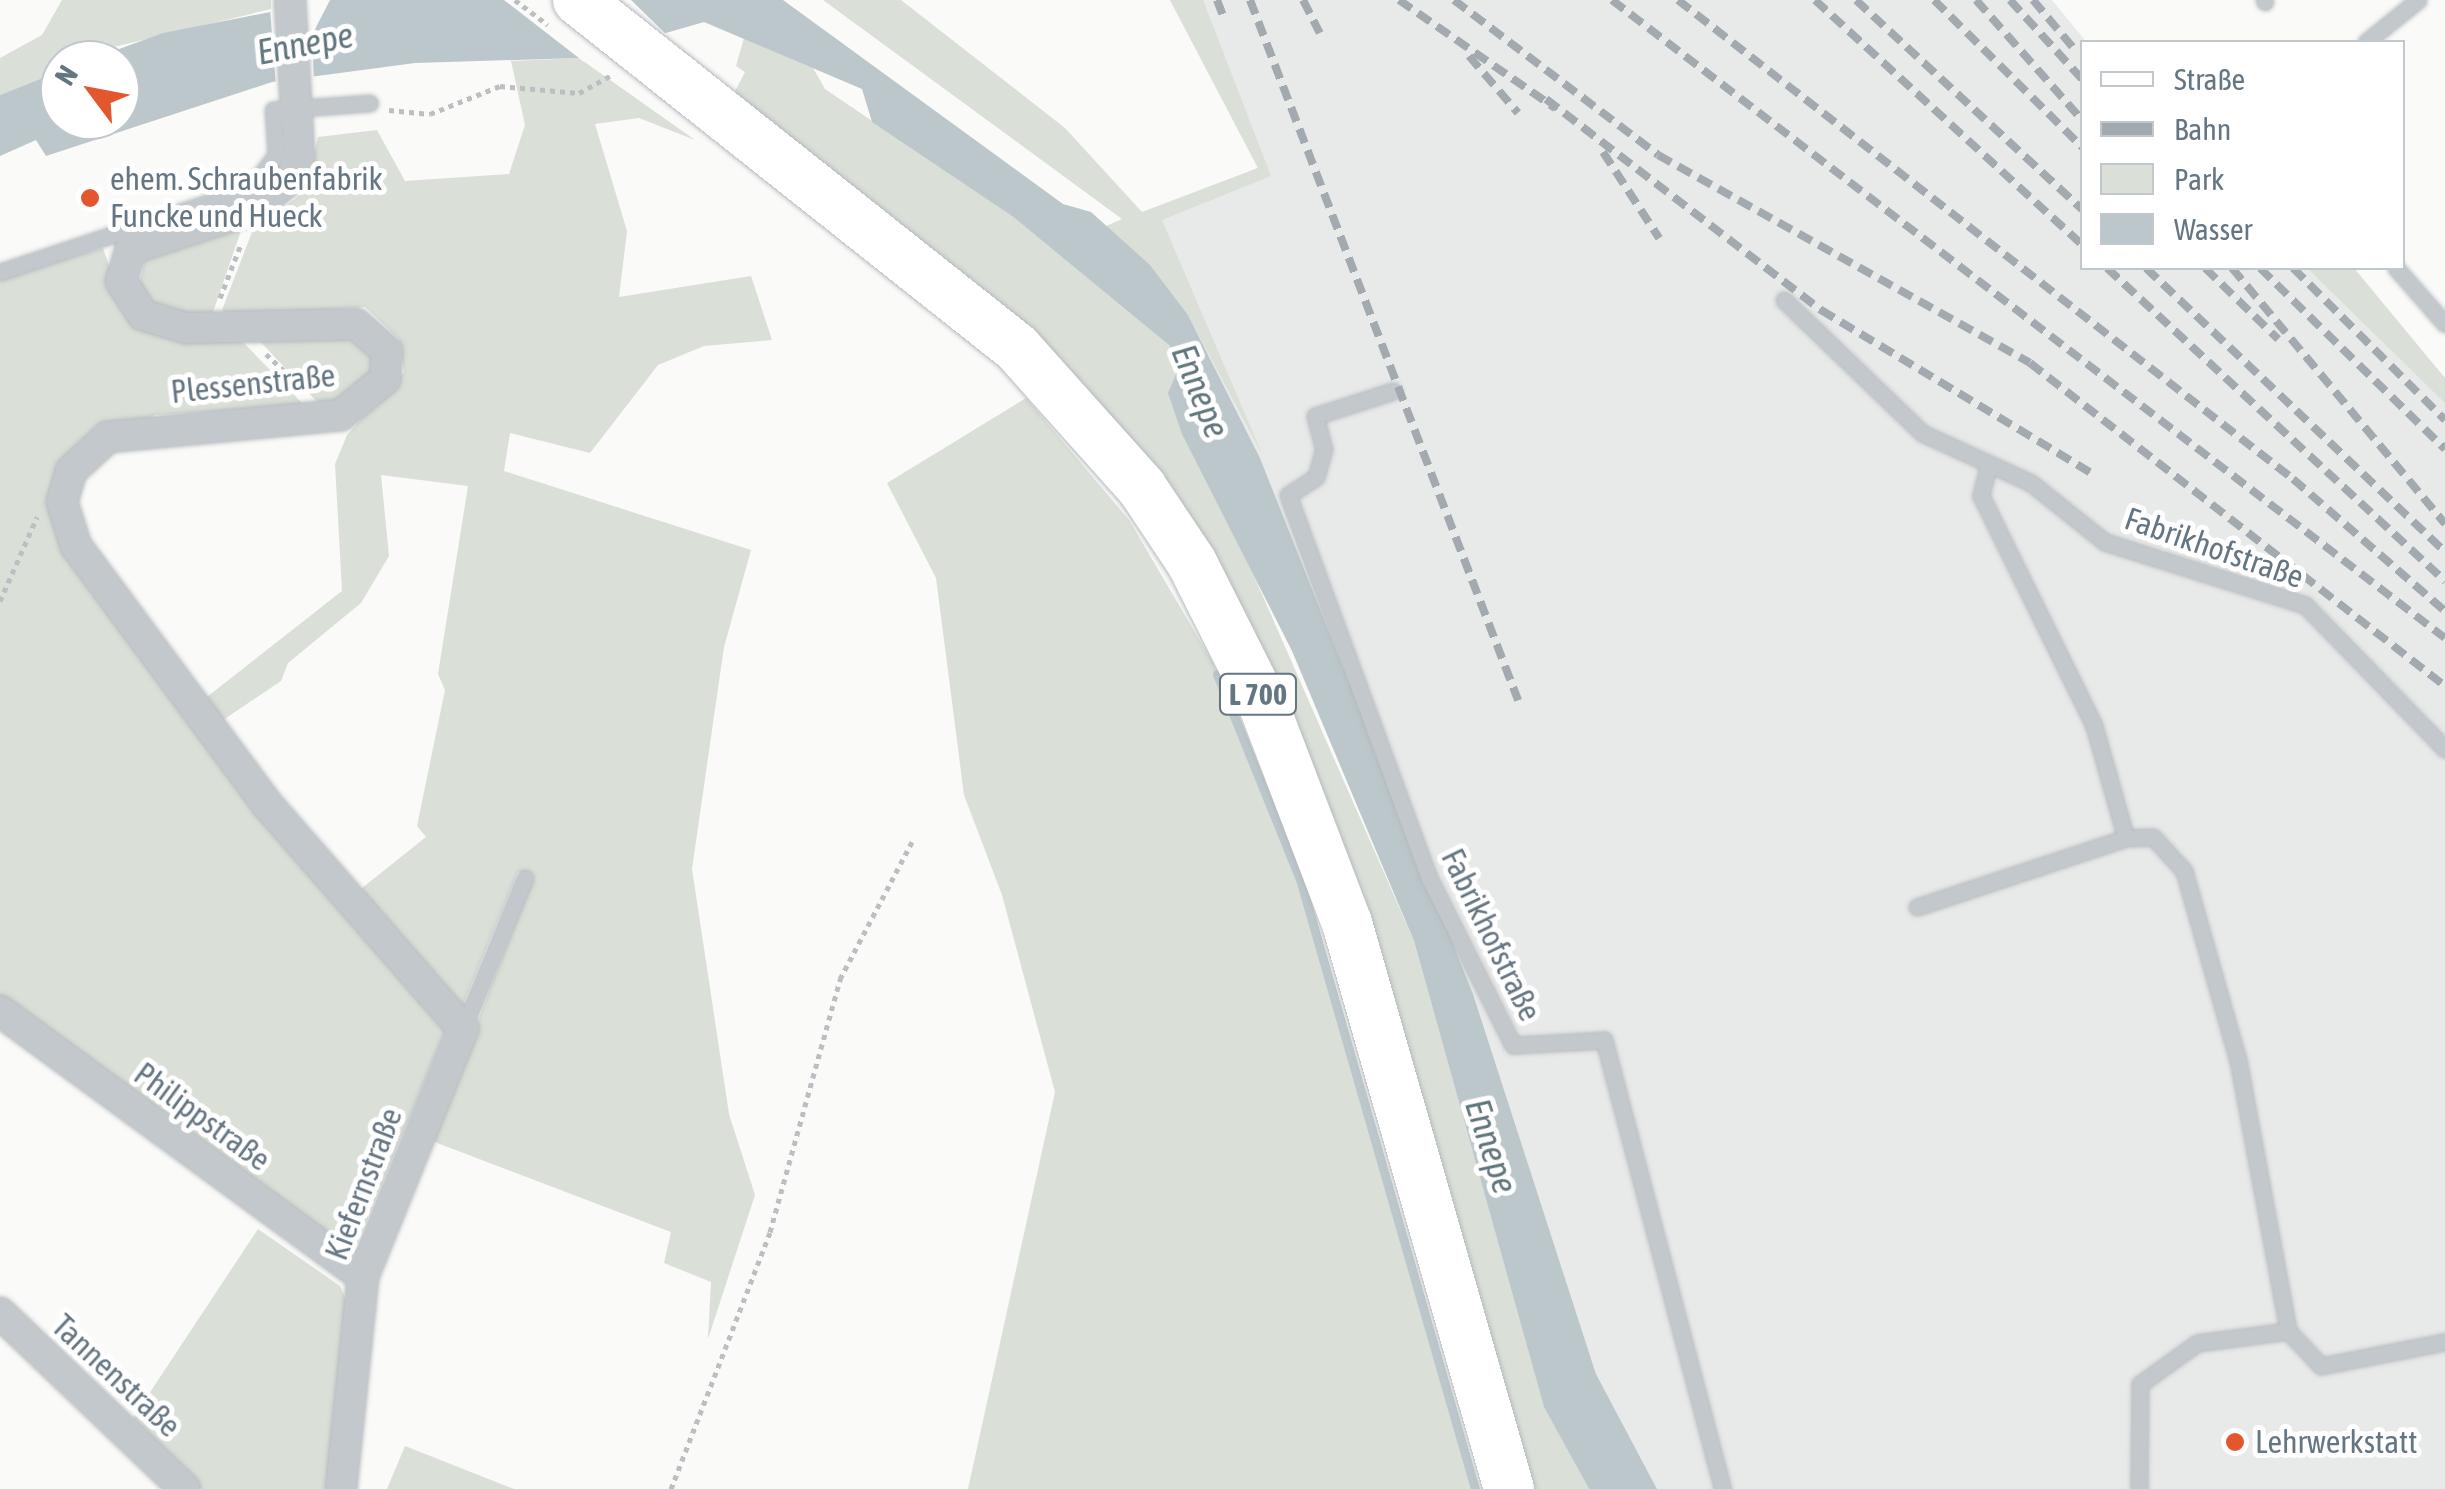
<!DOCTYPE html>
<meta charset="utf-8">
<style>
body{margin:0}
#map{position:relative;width:2445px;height:1489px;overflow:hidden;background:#fafaf8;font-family:"Asap Condensed",sans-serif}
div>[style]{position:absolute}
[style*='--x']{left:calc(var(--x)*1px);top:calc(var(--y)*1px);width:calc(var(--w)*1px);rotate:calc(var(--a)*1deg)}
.built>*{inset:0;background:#e8e9e9}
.green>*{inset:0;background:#dadfd7}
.water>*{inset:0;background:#bbc7cb}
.pier>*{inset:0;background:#fafaf8}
.stream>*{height:9px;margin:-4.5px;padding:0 4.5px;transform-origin:4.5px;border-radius:4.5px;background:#bbc7cb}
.path>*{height:5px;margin-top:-2.5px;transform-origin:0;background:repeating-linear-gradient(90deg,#bbbfc2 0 5px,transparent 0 10px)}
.roads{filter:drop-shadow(0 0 2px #b5babe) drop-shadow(0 0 2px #b5babe)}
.service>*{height:15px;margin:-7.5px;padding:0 7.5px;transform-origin:7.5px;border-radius:7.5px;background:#c3c8cc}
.minor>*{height:30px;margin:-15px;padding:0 15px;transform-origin:15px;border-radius:15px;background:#c3c8cc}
.primary>*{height:50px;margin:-25px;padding:0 25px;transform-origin:25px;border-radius:25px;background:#fff}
.rail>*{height:8px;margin-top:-4px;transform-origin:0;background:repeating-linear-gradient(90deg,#a2aab0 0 15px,transparent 0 23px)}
.dots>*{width:28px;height:28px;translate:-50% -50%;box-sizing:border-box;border:5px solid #fff;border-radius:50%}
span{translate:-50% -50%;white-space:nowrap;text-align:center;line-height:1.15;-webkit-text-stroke:10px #fff;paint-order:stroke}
.shield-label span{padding:2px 8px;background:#fff;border:2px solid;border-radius:8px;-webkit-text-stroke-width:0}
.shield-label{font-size:30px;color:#657683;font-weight:700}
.poi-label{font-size:32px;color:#657683}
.left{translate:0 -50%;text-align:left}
.street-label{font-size:32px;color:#657683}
.water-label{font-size:35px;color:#60757c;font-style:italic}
.legend{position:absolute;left:2080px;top:40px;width:325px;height:230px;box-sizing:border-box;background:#fff;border:2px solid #c1c8cd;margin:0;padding:12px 18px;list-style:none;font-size:30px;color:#657683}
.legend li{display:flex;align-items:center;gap:20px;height:50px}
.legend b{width:50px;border:2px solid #c1c8cd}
.north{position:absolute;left:40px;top:40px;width:100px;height:100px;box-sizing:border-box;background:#fff;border:2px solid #c1c8cd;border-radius:50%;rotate:302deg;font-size:28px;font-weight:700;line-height:40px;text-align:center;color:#657683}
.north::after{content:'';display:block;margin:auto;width:35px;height:45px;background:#e4572e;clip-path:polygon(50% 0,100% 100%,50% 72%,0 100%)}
</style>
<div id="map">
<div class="built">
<i style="clip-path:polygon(1170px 0,2052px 0,2084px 39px,2082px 268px,2307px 268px,2435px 391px,2445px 403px,2445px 1489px,1657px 1489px,1596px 1374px,1473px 994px,1260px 458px,1188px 315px,1104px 227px,1258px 168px)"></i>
</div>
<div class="green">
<i style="clip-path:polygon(62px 0,271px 0,271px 9px,60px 60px,60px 71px,0 95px,0 58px,42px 35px)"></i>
<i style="clip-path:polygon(823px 0,901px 0,1065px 128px,1142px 212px,1258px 168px,1170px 0,1203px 0,1271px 176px,1162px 220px,1263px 456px,1188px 315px,1150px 265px,1104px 227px,1122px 219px)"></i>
<i style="clip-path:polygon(744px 38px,813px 68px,825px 89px,1012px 216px,1170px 346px,1233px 528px,1414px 941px,1544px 1406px,1589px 1489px,1532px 1489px,1341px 837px,1274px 672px,1169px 490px,1033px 332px,734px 93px,745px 72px,736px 66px)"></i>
<i style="clip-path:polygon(579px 58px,695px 140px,639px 118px,595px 124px,627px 231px,619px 297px,751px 276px,772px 340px,704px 346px,658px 365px,590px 453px,510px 433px,504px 471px,751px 550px,724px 647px,692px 869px,729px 1114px,755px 1195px,708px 1339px,711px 1282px,664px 1263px,671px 1232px,432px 1141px,533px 877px,518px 872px,462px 1007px,357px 892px,426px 837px,417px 826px,445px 690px,438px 674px,468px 486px,381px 475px,389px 556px,361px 603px,288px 663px,281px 681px,220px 722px,203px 700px,342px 591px,335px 464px,347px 435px,404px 372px,399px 339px,365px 307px,233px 318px,222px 310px,252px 232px,305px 191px,318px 137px,377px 130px,405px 181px,509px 174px,525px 125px,511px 61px)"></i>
<i style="clip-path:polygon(243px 225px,211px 318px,158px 314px,138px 289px,145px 259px)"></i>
<i style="clip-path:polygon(103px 248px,122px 304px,237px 336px,305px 406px,155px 415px,76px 449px,53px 522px,448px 1024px,356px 1247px,344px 1250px,0 1001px,0 277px)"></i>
<i style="clip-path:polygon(2307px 268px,2354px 268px,2445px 378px,2445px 403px)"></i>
<i style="clip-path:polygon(355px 333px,378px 367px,353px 398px,321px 406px,253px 334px)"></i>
<i style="clip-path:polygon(1026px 398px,1129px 520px,1213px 663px,1297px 880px,1471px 1489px,968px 1489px,1055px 1092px,1002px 895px,964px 795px,936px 578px,887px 483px)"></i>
<i style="clip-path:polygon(258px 1229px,340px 1286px,346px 1300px,329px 1489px,201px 1489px,129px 1424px)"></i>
<i style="clip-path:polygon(405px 1446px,514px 1489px,387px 1489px)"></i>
</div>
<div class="water">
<i style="clip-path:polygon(331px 0,783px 0,1063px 204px,1091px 212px,1150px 265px,1188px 315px,1260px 458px,1473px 994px,1596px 1374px,1657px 1489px,1589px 1489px,1544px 1407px,1414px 941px,1292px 651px,1182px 434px,1168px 393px,1177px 372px,1170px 346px,1012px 216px,872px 122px,862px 89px,704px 22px,579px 58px,415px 63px,272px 82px,46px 156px,36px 140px,0 156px,0 95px,60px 71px,60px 120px,120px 120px,120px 60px,89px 60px,163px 33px)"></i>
</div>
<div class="pier">
<i style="clip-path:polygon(330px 0,312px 35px,314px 81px,276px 86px,270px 9px)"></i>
<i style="clip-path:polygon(504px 0,631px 0,669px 37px,584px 62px)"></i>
</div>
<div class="stream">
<i style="--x:1217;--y:674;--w:221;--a:68"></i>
<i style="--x:1300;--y:879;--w:635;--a:73.99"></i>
</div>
<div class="path">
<i style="--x:515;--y:0;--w:41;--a:37.1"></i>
<i style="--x:389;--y:110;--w:41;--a:5.6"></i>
<i style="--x:430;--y:114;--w:75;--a:-21.8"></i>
<i style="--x:500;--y:86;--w:79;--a:5.1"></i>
<i style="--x:579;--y:93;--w:37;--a:-29"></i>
<i style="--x:220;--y:298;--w:58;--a:-68.7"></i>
<i style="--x:266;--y:354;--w:54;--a:42.8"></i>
<i style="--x:0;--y:601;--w:92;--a:-66.2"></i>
<i style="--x:671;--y:1489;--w:275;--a:-68.9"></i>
<i style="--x:770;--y:1232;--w:263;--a:-74.5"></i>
<i style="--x:840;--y:979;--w:155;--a:-62.3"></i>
</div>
<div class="roads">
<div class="service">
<i style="--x:2264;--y:0;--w:2;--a:63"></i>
<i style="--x:2366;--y:42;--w:67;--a:-38.9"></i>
<i style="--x:2396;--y:268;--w:74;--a:48.8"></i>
<i style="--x:0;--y:272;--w:263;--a:-18.4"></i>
<i style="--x:250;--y:189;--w:43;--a:-52.6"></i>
<i style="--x:276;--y:155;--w:45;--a:-93.8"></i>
<i style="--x:273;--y:110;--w:97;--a:-4.1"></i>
<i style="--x:1784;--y:300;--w:192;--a:43.9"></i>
<i style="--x:1922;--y:433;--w:120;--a:24.6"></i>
<i style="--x:2031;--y:483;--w:95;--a:38.6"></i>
<i style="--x:2105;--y:542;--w:210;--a:17.5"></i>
<i style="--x:2305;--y:605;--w:201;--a:45.8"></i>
<i style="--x:1393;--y:391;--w:82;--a:162.2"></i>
<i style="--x:1315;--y:416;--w:34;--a:75"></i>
<i style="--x:1324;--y:449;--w:29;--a:106"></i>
<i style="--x:1316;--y:477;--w:33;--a:147"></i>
<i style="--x:1288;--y:495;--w:408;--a:69.8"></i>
<i style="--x:1429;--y:878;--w:187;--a:63.3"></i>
<i style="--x:1513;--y:1045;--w:91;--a:-3.1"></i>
<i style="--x:1604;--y:1040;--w:465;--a:75.2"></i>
<i style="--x:1988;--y:467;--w:30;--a:104"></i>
<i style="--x:1981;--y:496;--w:256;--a:63.8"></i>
<i style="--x:2094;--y:726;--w:116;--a:74.1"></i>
<i style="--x:2126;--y:838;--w:27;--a:-2"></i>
<i style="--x:2153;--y:837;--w:46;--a:47.6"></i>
<i style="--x:2184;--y:871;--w:197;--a:74.1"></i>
<i style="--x:2238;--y:1060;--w:276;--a:79.5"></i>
<i style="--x:1917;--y:907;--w:220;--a:-18.3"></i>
<i style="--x:463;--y:1029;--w:163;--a:-67.7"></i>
<i style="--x:2139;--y:1489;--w:105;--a:-89.5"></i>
<i style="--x:2140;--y:1384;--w:70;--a:-35.7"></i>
<i style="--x:2197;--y:1343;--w:92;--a:-7.5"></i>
<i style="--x:2288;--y:1331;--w:48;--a:46.7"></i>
<i style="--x:2321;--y:1366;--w:126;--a:-11"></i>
</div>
<div class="minor">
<i style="--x:290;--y:0;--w:158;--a:86.7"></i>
<i style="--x:299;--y:158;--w:22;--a:112"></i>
<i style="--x:291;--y:178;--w:47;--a:140.2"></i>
<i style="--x:255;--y:208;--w:131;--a:161.7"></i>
<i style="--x:131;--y:249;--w:34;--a:107"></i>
<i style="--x:121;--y:281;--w:40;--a:57.1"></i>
<i style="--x:143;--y:315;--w:45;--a:16.8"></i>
<i style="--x:186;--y:328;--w:170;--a:-1.3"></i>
<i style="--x:356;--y:324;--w:41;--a:41.1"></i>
<i style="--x:387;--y:351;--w:28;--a:94"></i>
<i style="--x:385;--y:379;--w:57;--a:140.7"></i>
<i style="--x:341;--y:415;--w:234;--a:174.6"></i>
<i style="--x:108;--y:437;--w:50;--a:137.4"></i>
<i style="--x:71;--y:471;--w:32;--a:106"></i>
<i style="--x:62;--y:502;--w:46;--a:72.3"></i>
<i style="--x:76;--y:546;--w:320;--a:53.5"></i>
<i style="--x:266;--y:803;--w:300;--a:48.9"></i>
<i style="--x:463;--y:1029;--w:267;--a:112"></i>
<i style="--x:363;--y:1277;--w:213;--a:95.9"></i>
<i style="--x:0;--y:1011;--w:450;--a:36.2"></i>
<i style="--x:0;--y:1313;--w:255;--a:43.6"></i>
</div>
<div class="primary">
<i style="--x:578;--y:0;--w:560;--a:38.4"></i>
<i style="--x:1017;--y:348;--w:188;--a:48.2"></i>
<i style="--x:1142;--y:488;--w:90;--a:56.3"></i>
<i style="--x:1192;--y:563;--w:160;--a:63.3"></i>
<i style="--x:1264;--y:706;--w:232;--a:69.1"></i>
<i style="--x:1347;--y:923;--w:589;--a:74.03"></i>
</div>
</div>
<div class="rail">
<i style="--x:1217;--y:0;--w:22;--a:69"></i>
<i style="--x:1250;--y:0;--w:750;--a:69.05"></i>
<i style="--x:1303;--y:0;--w:37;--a:63"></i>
<i style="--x:1399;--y:0;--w:190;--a:34.7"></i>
<i style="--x:1454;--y:0;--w:256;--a:37.2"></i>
<i style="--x:1658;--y:155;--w:426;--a:29.2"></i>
<i style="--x:2030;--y:363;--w:526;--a:37.89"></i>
<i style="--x:1612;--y:0;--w:1049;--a:37.45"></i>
<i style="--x:1678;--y:0;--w:780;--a:37.91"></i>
<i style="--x:2293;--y:479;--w:201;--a:41"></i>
<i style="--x:1815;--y:0;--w:362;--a:42.5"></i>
<i style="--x:1856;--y:0;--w:308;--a:42.8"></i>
<i style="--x:1934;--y:0;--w:209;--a:44.8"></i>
<i style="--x:1976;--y:0;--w:160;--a:48.5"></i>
<i style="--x:2010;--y:0;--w:107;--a:47.7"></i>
<i style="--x:2033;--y:0;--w:67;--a:49.9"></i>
<i style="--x:1469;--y:56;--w:75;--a:49.3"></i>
<i style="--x:1546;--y:99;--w:347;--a:37.5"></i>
<i style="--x:1821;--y:310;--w:315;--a:31.1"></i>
<i style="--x:1603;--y:152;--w:103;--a:56.9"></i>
<i style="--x:2107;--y:268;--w:461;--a:42.8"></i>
<i style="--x:2146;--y:268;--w:412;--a:43.5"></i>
<i style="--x:2205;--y:268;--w:102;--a:44.2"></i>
<i style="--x:2232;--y:268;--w:333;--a:50.2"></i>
<i style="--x:2260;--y:268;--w:259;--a:44.4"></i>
<i style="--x:2293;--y:268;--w:215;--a:45"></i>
</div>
<div class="dots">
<i style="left:90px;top:198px;background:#e4572e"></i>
<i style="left:2235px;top:1442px;background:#e4572e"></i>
</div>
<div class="shield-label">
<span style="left:1258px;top:694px">L 700</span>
</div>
<div class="poi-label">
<span class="left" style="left:110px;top:198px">ehem. Schraubenfabrik<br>Funcke und Hueck</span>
<span class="left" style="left:2255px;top:1442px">Lehrwerkstatt</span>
</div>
<div class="street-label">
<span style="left:253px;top:384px;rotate:-6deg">Plessenstraße</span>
<span style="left:2214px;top:548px;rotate:19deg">Fabrikhofstraße</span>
<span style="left:1491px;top:935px;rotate:64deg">Fabrikhofstraße</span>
<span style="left:202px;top:1117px;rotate:36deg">Philippstraße</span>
<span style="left:364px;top:1184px;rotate:-69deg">Kiefernstraße</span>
<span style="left:116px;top:1376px;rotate:43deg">Tannenstraße</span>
</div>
<div class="water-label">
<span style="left:305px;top:43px;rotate:-11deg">Ennepe</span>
<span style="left:1201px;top:391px;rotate:68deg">Ennepe</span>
<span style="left:1492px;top:1146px;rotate:72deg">Ennepe</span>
</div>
<ul class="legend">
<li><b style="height:12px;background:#fff"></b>Straße</li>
<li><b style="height:12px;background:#a2aab0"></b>Bahn</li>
<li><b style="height:28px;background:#dadfd7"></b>Park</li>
<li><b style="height:28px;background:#bbc7cb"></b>Wasser</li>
</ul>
<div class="north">N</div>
</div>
